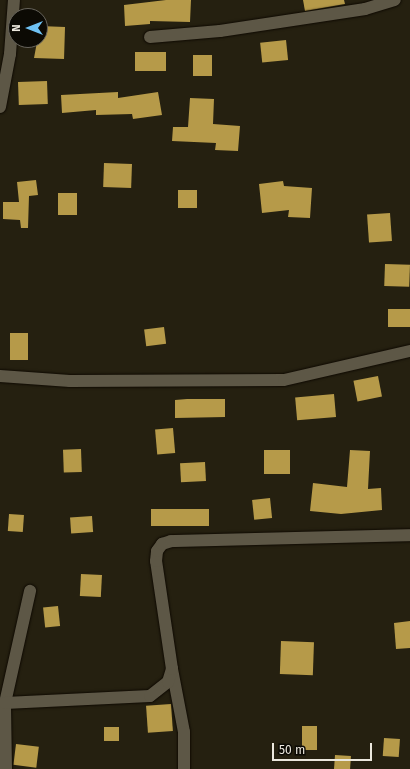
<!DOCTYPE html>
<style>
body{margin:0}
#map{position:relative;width:410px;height:769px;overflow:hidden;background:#252010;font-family:"Fira Sans",sans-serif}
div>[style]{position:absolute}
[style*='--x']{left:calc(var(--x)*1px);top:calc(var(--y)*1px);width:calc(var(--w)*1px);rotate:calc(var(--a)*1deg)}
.building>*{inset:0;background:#b69a49;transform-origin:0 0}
.roads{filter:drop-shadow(0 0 1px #0e0900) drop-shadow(0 0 1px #0e0900)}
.minor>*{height:12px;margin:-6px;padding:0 6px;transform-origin:6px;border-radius:6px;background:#5d5746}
span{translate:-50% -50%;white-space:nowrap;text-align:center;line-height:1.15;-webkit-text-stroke:4px #0c0a04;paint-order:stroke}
.north{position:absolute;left:8px;top:8px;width:40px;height:40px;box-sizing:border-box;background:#0c0a04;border:1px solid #66635b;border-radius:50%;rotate:270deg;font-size:11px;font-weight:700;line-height:16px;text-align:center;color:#ece8de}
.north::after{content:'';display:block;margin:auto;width:14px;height:18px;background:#6fc2f4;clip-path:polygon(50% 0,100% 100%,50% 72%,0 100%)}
.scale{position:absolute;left:272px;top:743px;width:100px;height:18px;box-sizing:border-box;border:2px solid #ece8de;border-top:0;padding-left:5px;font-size:12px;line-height:14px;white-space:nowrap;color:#ece8de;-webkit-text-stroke:3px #0c0a04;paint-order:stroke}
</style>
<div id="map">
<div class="building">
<i style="clip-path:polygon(166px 0,191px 0,190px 22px,150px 21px,150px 24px,125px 26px,124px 5px)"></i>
<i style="clip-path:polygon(303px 0,344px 0,345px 4px,305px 11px)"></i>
<i style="clip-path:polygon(40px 26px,65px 27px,64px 59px,34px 58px)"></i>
<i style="left:286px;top:40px;width:20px;height:26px;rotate:84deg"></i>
<i style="left:135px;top:52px;width:31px;height:19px"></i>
<i style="left:212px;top:55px;width:21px;height:19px;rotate:90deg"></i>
<i style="left:47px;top:81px;width:23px;height:29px;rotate:88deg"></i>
<i style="clip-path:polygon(118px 92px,118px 98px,158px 92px,162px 115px,133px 119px,132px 114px,96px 115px,96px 110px,62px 113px,61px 95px)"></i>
<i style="clip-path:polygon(190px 98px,214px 99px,213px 124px,240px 126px,238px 151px,215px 150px,216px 143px,172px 141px,173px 127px,188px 127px)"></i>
<i style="left:104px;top:163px;width:28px;height:24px;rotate:2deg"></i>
<i style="clip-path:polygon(36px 180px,38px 195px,29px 196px,28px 228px,21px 228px,20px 220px,3px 219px,3px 202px,19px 202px,17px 182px)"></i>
<i style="clip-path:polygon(283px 181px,284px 186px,312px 188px,310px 218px,288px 217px,289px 210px,262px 213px,259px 184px)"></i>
<i style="left:178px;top:190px;width:19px;height:18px"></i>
<i style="left:58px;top:193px;width:19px;height:22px"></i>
<i style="left:390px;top:213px;width:28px;height:23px;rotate:86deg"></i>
<i style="left:385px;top:264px;width:25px;height:22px;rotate:2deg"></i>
<i style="left:410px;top:309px;width:18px;height:22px;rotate:90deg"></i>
<i style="left:164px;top:327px;width:17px;height:20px;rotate:83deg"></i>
<i style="left:10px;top:333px;width:18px;height:27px"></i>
<i style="left:378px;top:376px;width:21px;height:25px;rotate:79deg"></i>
<i style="left:334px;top:394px;width:23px;height:39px;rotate:85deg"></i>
<i style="clip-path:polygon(187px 399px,225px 399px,225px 417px,175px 418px,175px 400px)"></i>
<i style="left:173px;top:428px;width:25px;height:18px;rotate:85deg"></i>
<i style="left:81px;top:449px;width:23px;height:18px;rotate:88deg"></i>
<i style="left:264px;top:450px;width:26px;height:24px"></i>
<i style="clip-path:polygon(350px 450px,370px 451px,368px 489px,381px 488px,382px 510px,341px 514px,310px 511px,313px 483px,347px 487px)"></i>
<i style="left:205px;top:462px;width:19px;height:25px;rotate:87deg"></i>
<i style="left:270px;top:498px;width:20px;height:18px;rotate:84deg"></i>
<i style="left:209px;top:509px;width:17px;height:58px;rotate:90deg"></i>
<i style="left:9px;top:514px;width:15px;height:17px;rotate:4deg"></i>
<i style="left:92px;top:516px;width:16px;height:22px;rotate:86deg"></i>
<i style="left:81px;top:574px;width:21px;height:22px;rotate:3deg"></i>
<i style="left:58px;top:606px;width:20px;height:15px;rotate:84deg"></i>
<i style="clip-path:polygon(410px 621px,410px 648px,396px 649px,394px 623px)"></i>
<i style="left:281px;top:641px;width:33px;height:33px;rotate:2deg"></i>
<i style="left:171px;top:704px;width:27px;height:25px;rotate:86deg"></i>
<i style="left:302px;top:726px;width:15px;height:24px"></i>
<i style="left:119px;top:727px;width:14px;height:15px;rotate:90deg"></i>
<i style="left:384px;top:738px;width:16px;height:18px;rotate:4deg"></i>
<i style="left:16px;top:744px;width:23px;height:21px;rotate:7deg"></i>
<i style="left:335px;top:755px;width:16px;height:14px;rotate:4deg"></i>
</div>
<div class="roads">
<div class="minor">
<i style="--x:150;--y:37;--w:70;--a:-4.9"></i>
<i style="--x:220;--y:31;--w:147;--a:-8.6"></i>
<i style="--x:365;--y:9;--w:31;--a:-17"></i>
<i style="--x:0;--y:107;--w:54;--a:-79.3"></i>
<i style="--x:10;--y:54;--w:54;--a:-85.8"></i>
<i style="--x:0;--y:376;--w:70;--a:4.1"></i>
<i style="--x:70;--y:381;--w:214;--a:-0.3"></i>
<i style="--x:284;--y:380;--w:129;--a:-13"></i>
<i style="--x:172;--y:669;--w:64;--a:79.2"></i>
<i style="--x:184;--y:732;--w:37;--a:90"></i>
<i style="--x:5;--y:703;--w:115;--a:-77.4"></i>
<i style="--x:6;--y:769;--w:66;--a:-90.9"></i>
<i style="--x:5;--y:703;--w:145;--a:-2.8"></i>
<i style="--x:150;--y:696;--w:23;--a:-38"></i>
<i style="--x:168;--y:682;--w:14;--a:-73"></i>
<i style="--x:172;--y:669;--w:109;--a:-98.4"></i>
<i style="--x:156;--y:561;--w:10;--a:-84"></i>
<i style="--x:157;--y:551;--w:9;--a:-54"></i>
<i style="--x:162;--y:544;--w:9;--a:-18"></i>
<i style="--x:171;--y:541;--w:239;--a:-1.4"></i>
</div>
</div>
<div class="north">N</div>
<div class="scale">50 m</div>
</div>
